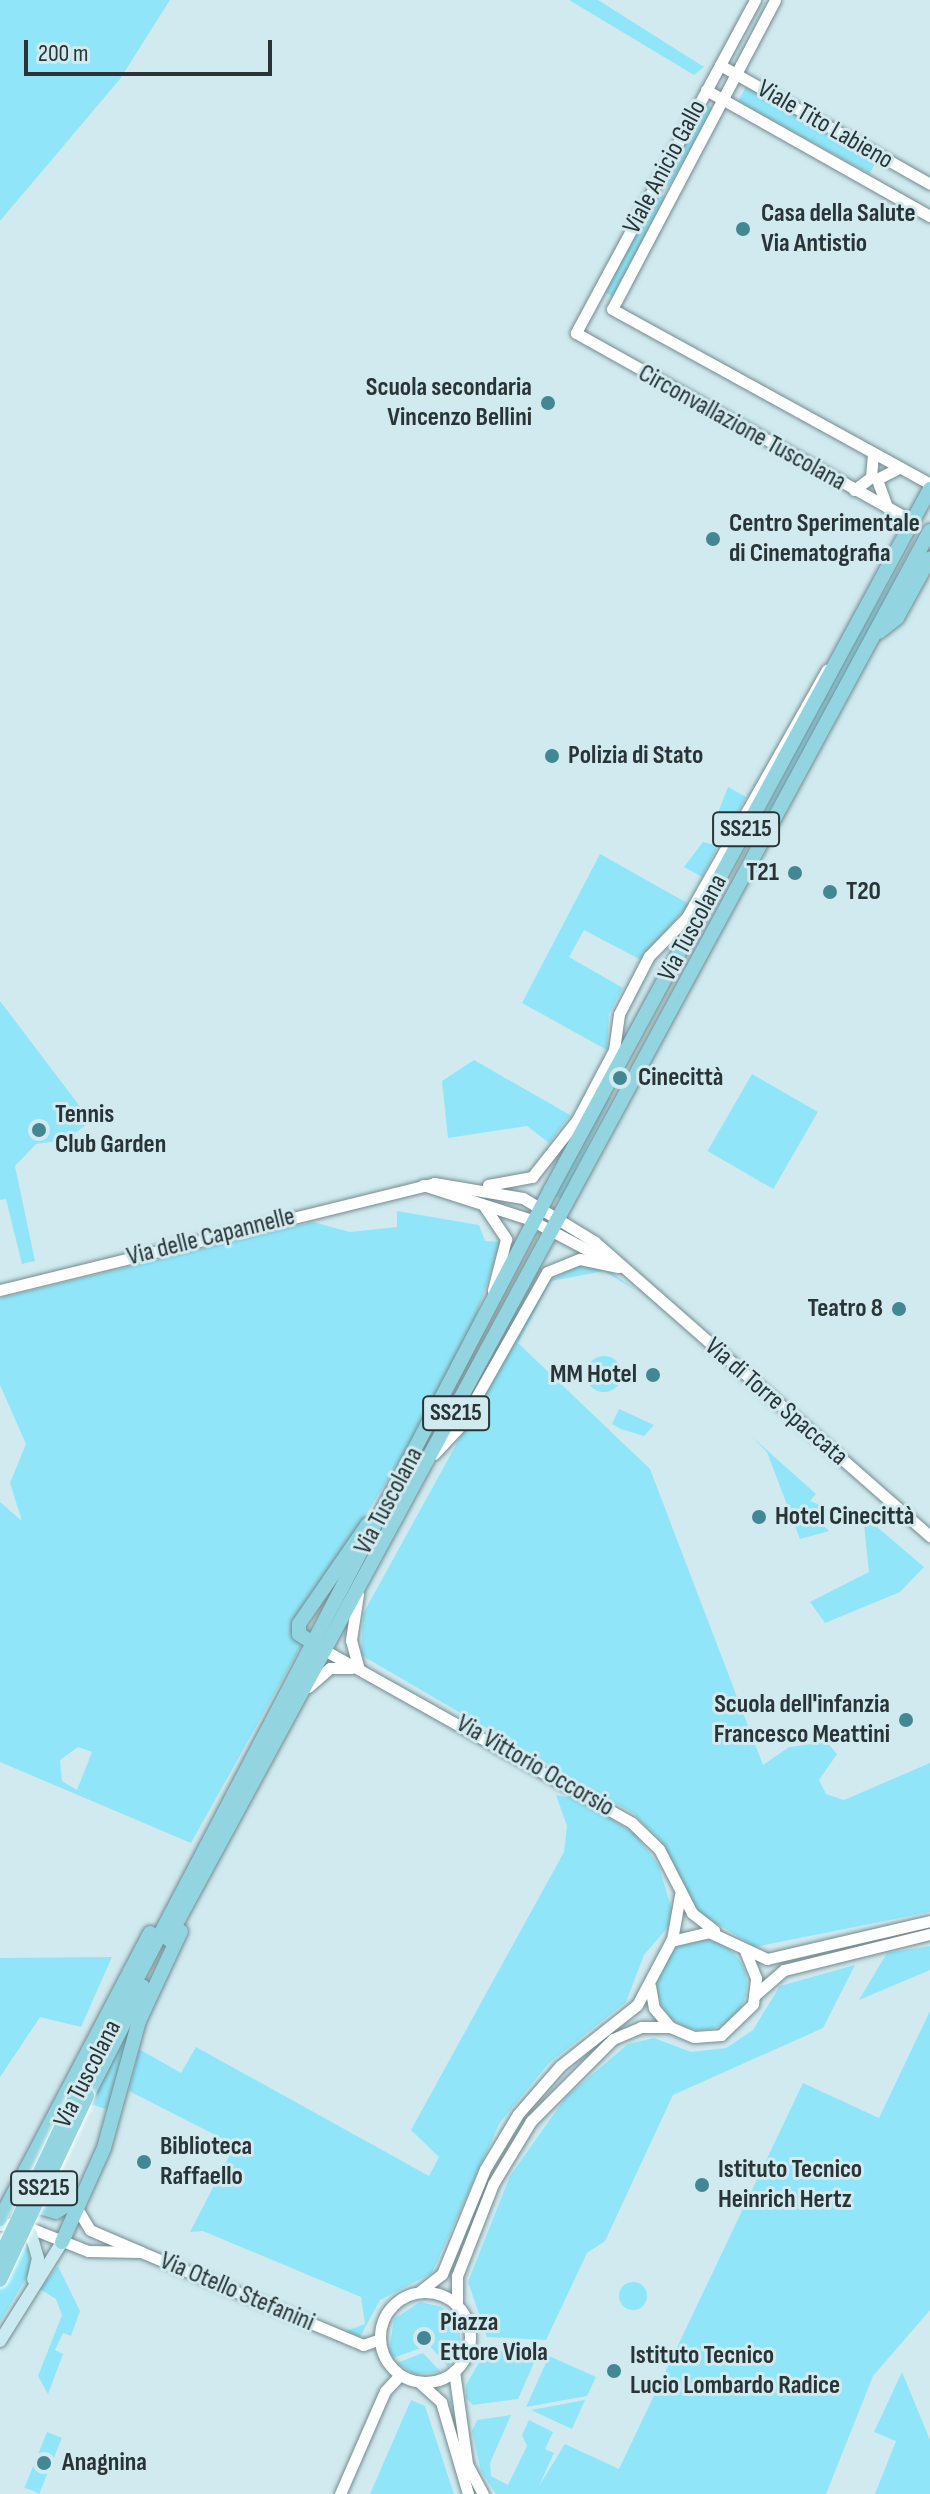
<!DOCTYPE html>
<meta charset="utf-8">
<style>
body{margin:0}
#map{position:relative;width:930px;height:2494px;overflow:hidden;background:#d0eaef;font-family:"Sofia Sans Condensed",sans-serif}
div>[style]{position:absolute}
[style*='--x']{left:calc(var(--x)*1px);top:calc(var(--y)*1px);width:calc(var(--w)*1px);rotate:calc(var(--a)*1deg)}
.green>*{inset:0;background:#90e6f8;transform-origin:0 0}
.round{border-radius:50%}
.roads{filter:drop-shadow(0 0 2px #738b90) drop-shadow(0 0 2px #738b90)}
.tertiary>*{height:11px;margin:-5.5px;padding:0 5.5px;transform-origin:5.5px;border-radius:5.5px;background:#fff}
.tertiary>.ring{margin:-5.5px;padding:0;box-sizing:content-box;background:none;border:11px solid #fff;border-radius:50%}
.secondary>*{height:12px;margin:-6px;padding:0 6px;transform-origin:6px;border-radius:6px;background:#c8eaf0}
.primary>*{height:14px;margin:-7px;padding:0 7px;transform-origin:7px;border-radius:7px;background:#92d5e1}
.bridges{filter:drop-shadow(0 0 2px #fff) drop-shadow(0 0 2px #fff)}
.primary-bridge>*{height:14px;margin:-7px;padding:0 7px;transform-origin:7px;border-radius:7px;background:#92d5e1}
.dots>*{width:22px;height:22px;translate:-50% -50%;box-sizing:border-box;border:4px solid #d0eaef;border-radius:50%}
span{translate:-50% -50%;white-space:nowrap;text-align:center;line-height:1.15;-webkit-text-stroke:6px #d0eaef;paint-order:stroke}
.shield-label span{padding:2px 6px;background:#d0eaef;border:2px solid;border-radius:6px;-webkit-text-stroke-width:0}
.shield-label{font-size:24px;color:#2a3436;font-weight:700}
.street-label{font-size:26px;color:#2a3436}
.poi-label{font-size:26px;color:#2a3436;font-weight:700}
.left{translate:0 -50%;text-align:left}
.right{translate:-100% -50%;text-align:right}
.scale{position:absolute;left:24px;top:40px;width:248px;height:36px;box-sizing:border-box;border:4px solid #2a3436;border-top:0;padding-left:10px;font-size:24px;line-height:28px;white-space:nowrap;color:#2a3436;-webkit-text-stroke:6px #d0eaef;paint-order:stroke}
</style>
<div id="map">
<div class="green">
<i style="clip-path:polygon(0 0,170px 0,120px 79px,0 221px)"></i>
<i style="clip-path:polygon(569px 0,598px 0,704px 67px,694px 75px)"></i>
<i style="left:746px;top:87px;width:150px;height:16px;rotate:29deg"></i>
<i style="clip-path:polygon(703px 102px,714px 109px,669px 187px,663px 183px)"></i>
<i style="clip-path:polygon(658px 191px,665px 197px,613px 297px,603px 291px)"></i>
<i style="clip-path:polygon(919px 531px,841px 686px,729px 881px,830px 685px)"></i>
<i style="clip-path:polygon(728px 787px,746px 797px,728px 829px,716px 818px)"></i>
<i style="clip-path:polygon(703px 842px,718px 846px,702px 877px,684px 867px)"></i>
<i style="clip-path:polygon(600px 854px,689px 904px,641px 960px,584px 930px,569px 957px,623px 988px,609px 1014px,607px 1050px,522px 1003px)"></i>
<i style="clip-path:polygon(0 1001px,91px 1121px,66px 1140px,36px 1144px,15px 1166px,35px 1261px,22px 1264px,6px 1199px,0 1200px)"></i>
<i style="clip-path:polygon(474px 1060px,570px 1115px,549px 1143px,527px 1126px,448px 1138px,442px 1081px)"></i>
<i style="left:752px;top:1074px;width:76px;height:89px;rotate:30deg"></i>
<i style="clip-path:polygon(608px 1096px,611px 1098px,561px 1199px,554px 1196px)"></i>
<i style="clip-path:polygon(evenodd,397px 1211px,479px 1225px,485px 1241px,501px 1242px,476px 1316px,421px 1427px,293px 1630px,301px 1646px,191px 1843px,0 1762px,0 1502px,22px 1521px,10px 1483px,26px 1444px,0 1385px,0 1298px,313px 1222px,350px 1232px,397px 1227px,397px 1211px,78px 1747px,92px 1752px,77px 1790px,62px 1781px,60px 1760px,78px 1747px)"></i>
<i style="clip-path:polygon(583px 1263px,607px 1269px,637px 1291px,604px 1271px,551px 1281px,518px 1343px,650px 1469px,763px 1765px,789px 1747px,827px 1742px,837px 1754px,819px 1780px,826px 1794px,844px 1800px,930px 1763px,930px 1912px,755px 1947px,698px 1912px,662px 1842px,634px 1814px,361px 1655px,363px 1614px,545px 1283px)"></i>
<i class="round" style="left:586px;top:1356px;width:36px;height:36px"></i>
<i style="clip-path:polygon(619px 1409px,654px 1425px,644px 1436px,621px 1429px,612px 1424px)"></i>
<i style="clip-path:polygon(750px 1435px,816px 1494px,810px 1501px,825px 1507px,818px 1520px,829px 1531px,800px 1539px,767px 1452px)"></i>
<i style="clip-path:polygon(863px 1515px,924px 1567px,900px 1592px,825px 1623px,810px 1602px,869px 1572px)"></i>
<i style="clip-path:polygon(556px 1795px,581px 1800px,635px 1834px,658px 1864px,675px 1919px,644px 1955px,626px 2002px,548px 2064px,499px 2124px,432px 2273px,380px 2300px,360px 2337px,346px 2331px,365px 2324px,361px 2297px,203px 2231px,190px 2232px,235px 2145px,129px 2091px,139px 2049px,181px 2073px,196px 2047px,429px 2176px,439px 2157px,411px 2130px,564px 1852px,567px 1826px)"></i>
<i class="round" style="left:657px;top:1940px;width:90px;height:90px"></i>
<i style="clip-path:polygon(930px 1946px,930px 1970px,859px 2000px,887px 1953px)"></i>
<i style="clip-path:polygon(112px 1957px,81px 2027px,40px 2017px,0 2077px,0 1958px)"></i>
<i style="clip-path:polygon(855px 1965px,823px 2028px,673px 2095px,605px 2241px,587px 2253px,546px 2340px,487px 2337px,468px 2282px,510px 2176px,566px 2097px,628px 2044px,654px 2038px,691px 2052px,726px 2048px,753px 2030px,780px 1986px)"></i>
<i style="clip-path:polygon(930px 2011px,930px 2310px,873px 2376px,826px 2494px,496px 2494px,481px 2471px,472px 2431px,477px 2420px,511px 2415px,490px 2463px,491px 2476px,508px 2485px,527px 2446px,522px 2435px,529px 2420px,553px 2432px,545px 2449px,554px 2453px,539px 2486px,565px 2444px,619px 2469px,803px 2083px,879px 2118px)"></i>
<i style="clip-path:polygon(132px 2019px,109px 2110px,90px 2104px)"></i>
<i style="clip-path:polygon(26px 2235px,31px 2270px,0 2322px,0 2287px)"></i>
<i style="clip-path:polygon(58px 2266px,80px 2311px,71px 2336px,63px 2333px,55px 2350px,63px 2354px,48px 2394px,38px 2376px,62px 2315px,56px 2299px,40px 2289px)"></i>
<i class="round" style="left:619px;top:2282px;width:28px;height:28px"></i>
<i style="clip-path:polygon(420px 2302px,442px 2307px,459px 2326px,461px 2346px,448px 2367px,429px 2345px,393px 2358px,389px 2350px,394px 2319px)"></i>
<i style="clip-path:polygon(487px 2349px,537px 2356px,518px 2399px,473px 2405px,466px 2398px,466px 2385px)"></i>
<i style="clip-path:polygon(423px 2353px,441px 2372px,414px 2374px,397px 2363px)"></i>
<i style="clip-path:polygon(549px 2356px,596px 2377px,587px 2396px,526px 2407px)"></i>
<i style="clip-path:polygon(902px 2372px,930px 2440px,930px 2494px,875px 2494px,896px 2441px,874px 2432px)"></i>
<i style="clip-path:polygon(411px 2400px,425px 2406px,454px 2494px,370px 2494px)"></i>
<i style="clip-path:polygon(585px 2400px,572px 2429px,531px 2410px)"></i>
<i style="left:47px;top:2432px;width:16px;height:60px;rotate:22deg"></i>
</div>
<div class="roads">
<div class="tertiary">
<i style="--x:755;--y:0;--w:378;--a:118.3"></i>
<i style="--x:576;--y:333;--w:383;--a:29.2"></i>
<i style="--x:775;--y:0;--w:349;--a:117.8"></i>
<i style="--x:612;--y:309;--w:363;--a:28.8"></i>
<i style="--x:720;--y:65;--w:241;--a:29.5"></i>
<i style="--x:706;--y:90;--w:257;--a:29.4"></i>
<i style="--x:854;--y:490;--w:21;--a:-37"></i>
<i style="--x:871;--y:477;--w:21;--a:-85"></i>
<i style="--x:887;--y:507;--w:30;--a:-110"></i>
<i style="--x:877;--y:479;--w:22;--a:-27"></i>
<i style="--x:423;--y:1185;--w:111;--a:17.8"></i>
<i style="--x:529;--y:1219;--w:84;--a:27.8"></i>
<i style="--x:488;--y:1185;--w:45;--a:-10.3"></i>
<i style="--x:532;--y:1177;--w:73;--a:-51.7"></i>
<i style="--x:577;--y:1120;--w:79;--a:-62.1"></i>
<i style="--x:614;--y:1050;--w:36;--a:-82"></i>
<i style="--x:619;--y:1014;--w:65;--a:-62.7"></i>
<i style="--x:649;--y:956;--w:54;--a:-45.7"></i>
<i style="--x:687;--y:917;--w:284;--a:-60.5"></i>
<i style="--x:484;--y:1206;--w:40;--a:56"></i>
<i style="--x:506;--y:1239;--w:53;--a:104.3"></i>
<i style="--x:0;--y:1290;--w:447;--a:-13.8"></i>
<i style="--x:434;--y:1183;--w:90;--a:9.6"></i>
<i style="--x:523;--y:1198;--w:84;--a:31.4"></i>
<i style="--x:595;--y:1242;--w:446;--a:41.3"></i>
<i style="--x:434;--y:1454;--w:38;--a:-47"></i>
<i style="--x:460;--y:1426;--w:177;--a:-60.5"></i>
<i style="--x:547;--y:1272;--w:35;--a:-22"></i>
<i style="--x:580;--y:1259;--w:39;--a:12"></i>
<i style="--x:358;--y:1594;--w:47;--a:98.7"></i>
<i style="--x:351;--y:1640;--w:30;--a:75"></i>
<i style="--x:326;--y:1651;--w:351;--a:29.3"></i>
<i style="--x:632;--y:1823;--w:37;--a:44"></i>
<i style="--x:659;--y:1849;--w:72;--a:62.7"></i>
<i style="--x:692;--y:1913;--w:28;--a:38"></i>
<i style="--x:308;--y:1687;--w:29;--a:-41"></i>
<i style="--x:330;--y:1668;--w:21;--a:0"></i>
<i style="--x:672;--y:1940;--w:46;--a:-79.9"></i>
<i style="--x:650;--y:1986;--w:22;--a:80"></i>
<i style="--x:654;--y:2008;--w:25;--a:50"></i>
<i style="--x:670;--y:2027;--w:26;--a:23"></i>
<i style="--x:694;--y:2037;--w:27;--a:-4"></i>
<i style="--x:721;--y:2035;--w:45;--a:-44.1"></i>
<i style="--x:753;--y:2004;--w:26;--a:-83"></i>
<i style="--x:756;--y:1978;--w:29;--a:-112"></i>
<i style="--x:755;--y:1995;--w:38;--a:-41"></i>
<i style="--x:784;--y:1970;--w:150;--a:-13.9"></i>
<i style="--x:78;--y:2210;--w:23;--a:59"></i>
<i style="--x:90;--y:2230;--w:56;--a:23.3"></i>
<i style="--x:141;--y:2252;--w:241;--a:22.7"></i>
<i style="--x:363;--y:2345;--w:18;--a:-19"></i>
<i style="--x:25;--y:2226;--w:68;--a:21.6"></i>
<i style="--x:88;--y:2251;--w:52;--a:1.1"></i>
<i class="ring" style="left:380px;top:2292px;width:79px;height:79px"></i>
<i style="--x:419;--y:2292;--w:29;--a:-38"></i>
<i style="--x:442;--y:2274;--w:113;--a:-67.7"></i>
<i style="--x:485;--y:2169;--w:64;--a:-59"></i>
<i style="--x:518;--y:2114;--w:64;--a:-48.8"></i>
<i style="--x:560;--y:2066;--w:98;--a:-38.4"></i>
<i style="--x:637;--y:2005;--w:72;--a:-62"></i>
<i style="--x:671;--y:1941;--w:39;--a:-13"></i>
<i style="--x:709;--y:1932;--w:64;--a:25"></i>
<i style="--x:767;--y:1959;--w:167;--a:-13.1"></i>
<i style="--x:457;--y:2305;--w:29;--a:-90"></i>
<i style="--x:457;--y:2276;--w:99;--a:-68.6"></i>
<i style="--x:493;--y:2184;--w:74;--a:-58.9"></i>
<i style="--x:531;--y:2121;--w:116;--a:-45"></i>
<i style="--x:613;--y:2039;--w:30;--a:-23"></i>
<i style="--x:641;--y:2027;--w:29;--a:0"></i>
<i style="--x:454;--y:2371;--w:94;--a:82"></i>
<i style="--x:467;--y:2464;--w:34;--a:62"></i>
<i style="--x:419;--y:2382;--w:30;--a:42"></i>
<i style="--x:441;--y:2402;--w:96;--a:73.6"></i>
<i style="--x:340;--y:2494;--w:112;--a:-66.4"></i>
<i style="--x:385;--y:2391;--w:22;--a:-47"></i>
</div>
<div class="secondary">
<i style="--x:0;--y:2225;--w:21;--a:-3"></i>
<i style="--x:21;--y:2224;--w:14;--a:45"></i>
<i style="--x:31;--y:2234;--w:25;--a:74"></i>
<i style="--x:38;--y:2258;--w:22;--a:103"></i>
<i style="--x:0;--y:2341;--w:117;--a:-57.9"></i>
</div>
<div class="primary">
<i style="--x:879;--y:632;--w:23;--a:-38"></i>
<i style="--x:897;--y:618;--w:68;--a:-61.2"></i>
<i style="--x:319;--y:1647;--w:24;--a:-147"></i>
<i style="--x:299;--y:1634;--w:10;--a:-90"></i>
<i style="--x:299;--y:1624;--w:121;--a:-55.4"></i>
<i style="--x:168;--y:1939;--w:1601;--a:-61.58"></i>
<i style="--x:78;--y:2091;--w:1018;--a:-62.33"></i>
<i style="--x:551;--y:1189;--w:796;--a:-61.57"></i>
<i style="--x:87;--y:2096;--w:123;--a:-63"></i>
<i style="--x:25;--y:2203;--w:32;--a:16"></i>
<i style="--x:56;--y:2212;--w:30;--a:-33"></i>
<i style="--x:0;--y:2219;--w:323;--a:-62.3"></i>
<i style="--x:62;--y:2242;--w:103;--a:-65.9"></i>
<i style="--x:104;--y:2148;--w:132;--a:-74.6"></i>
<i style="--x:139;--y:2021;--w:99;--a:-65"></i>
</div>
</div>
<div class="bridges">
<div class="primary-bridge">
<i style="--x:0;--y:2257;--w:183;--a:-64.8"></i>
<i style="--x:0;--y:2280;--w:204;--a:-64.7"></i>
</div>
</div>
<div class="dots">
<i style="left:743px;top:229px;background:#428794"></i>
<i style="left:548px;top:403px;background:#428794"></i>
<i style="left:713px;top:539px;background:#428794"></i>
<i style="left:552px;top:756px;background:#428794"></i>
<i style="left:795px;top:873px;background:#428794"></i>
<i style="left:830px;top:892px;background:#428794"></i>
<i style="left:620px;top:1078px;background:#428794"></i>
<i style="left:39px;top:1130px;background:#428794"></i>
<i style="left:899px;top:1309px;background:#428794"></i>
<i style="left:653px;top:1375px;background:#428794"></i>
<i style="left:759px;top:1517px;background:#428794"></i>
<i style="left:906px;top:1720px;background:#428794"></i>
<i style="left:144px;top:2162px;background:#428794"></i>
<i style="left:702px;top:2185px;background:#428794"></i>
<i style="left:424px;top:2338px;background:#428794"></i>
<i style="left:614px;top:2371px;background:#428794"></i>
<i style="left:44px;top:2463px;background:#428794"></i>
</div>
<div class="shield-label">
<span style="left:746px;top:829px">SS215</span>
<span style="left:456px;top:1413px">SS215</span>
<span style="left:44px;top:2188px">SS215</span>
</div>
<div class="street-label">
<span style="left:825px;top:125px;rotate:30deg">Viale Tito Labieno</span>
<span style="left:665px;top:167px;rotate:-62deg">Viale Anicio Gallo</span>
<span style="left:742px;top:428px;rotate:29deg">Circonvallazione Tuscolana</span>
<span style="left:693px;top:928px;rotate:-62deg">Via Tuscolana</span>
<span style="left:211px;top:1237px;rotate:-14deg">Via delle Capannelle</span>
<span style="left:776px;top:1402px;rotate:41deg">Via di Torre Spaccata</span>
<span style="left:389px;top:1501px;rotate:-62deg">Via Tuscolana</span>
<span style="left:535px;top:1766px;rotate:30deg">Via Vittorio Occorsio</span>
<span style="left:88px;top:2074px;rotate:-63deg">Via Tuscolana</span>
<span style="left:237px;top:2292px;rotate:23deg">Via Otello Stefanini</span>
</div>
<div class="poi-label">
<span class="left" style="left:761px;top:229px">Casa della Salute<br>Via Antistio</span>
<span class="right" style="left:532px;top:403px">Scuola secondaria<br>Vincenzo Bellini</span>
<span class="left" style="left:729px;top:539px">Centro Sperimentale<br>di Cinematografia</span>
<span class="left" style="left:568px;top:756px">Polizia di Stato</span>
<span class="right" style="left:779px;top:873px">T21</span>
<span class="left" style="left:846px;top:892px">T20</span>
<span class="left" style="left:638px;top:1078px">Cinecittà</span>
<span class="left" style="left:55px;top:1130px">Tennis<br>Club Garden</span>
<span class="right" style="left:883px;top:1309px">Teatro 8</span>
<span class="right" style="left:637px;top:1375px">MM Hotel</span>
<span class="left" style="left:775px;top:1517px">Hotel Cinecittà</span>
<span class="right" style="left:890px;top:1720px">Scuola dell'infanzia<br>Francesco Meattini</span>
<span class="left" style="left:160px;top:2162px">Biblioteca<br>Raffaello</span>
<span class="left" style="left:718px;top:2185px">Istituto Tecnico<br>Heinrich Hertz</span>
<span class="left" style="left:440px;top:2338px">Piazza<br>Ettore Viola</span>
<span class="left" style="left:630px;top:2371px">Istituto Tecnico<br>Lucio Lombardo Radice</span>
<span class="left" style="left:62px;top:2463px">Anagnina</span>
</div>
<div class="scale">200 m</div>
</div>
